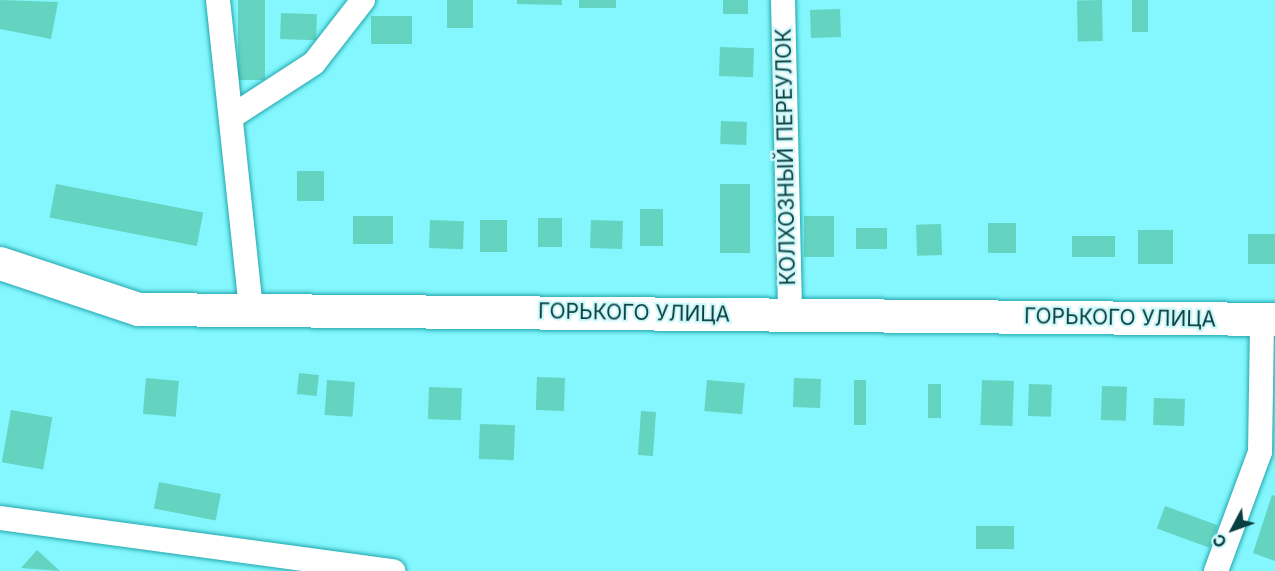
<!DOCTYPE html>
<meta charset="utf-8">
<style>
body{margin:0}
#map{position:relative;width:1275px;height:571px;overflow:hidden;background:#83f7fd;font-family:Inter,sans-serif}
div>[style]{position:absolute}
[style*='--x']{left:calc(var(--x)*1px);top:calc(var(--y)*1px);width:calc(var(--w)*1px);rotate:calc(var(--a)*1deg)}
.building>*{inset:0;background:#64d3c0;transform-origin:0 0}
.roads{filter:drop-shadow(0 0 2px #22a6ad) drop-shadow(0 0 2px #22a6ad)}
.street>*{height:24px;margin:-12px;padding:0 12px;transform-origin:12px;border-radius:12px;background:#fff}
.secondary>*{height:33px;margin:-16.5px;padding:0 16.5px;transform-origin:16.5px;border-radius:16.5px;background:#fff}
span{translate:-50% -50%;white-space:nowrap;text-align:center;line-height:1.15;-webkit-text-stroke:4.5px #cff8fa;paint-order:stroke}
.street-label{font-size:21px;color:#093f42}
.north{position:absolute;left:1203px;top:499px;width:60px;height:60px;-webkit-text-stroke:4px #cff8fa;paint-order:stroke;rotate:229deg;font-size:16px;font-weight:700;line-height:24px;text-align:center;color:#093f42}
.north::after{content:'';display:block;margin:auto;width:21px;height:27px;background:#093f42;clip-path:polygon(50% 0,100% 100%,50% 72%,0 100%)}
</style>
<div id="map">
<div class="building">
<i style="clip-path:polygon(0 0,58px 2px,51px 39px,0 29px)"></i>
<i style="left:238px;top:0;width:27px;height:80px"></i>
<i style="left:447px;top:0;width:26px;height:28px"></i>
<i style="clip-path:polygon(517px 0,562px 0,562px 5px,517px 4px)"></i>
<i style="left:579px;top:0;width:37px;height:8px"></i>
<i style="left:723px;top:0;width:25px;height:14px"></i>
<i style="left:1102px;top:0;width:41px;height:25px;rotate:89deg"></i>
<i style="left:1132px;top:0;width:16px;height:32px"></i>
<i style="left:840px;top:9px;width:28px;height:30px;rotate:88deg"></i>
<i style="left:281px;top:13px;width:36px;height:26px;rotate:2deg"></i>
<i style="left:371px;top:16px;width:41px;height:28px"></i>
<i style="left:720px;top:47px;width:34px;height:29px;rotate:2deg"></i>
<i style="left:721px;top:121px;width:26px;height:23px;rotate:2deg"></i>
<i style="left:297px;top:171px;width:27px;height:30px"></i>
<i style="left:56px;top:184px;width:150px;height:34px;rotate:11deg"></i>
<i style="left:720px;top:184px;width:30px;height:69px"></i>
<i style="left:640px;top:209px;width:23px;height:37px"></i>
<i style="left:353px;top:216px;width:40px;height:28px"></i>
<i style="left:804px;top:216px;width:30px;height:41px"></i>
<i style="left:538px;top:218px;width:24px;height:29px"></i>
<i style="left:430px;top:220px;width:34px;height:28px;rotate:2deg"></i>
<i style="left:480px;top:220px;width:27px;height:32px"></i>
<i style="left:591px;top:220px;width:32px;height:28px;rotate:2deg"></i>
<i style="left:1016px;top:223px;width:30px;height:28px;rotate:90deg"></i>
<i style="left:941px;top:224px;width:31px;height:25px;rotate:88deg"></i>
<i style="left:856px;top:228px;width:31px;height:21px"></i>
<i style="left:1138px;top:230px;width:35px;height:34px"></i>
<i style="left:1248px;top:234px;width:27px;height:30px"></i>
<i style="left:1115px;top:236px;width:21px;height:43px;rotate:90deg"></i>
<i style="left:299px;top:373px;width:20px;height:21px;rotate:6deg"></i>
<i style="left:537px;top:377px;width:28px;height:33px;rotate:2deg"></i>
<i style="left:146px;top:378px;width:33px;height:36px;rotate:5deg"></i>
<i style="left:794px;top:378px;width:27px;height:29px;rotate:2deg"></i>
<i style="left:327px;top:380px;width:28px;height:35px;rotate:4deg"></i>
<i style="left:707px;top:380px;width:38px;height:31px;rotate:5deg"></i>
<i style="left:854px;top:380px;width:12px;height:45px"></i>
<i style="left:982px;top:380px;width:32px;height:45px;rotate:2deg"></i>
<i style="left:928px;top:384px;width:13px;height:34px"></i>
<i style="left:1029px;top:384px;width:23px;height:32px;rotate:2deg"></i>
<i style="left:1102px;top:386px;width:25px;height:34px;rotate:2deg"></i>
<i style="left:429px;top:387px;width:33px;height:32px;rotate:2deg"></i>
<i style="left:1154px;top:398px;width:31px;height:27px;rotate:2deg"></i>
<i style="left:11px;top:410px;width:42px;height:53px;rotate:10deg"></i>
<i style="left:641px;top:411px;width:15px;height:44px;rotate:4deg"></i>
<i style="left:480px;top:424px;width:35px;height:35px;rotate:2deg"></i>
<i style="left:159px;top:482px;width:63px;height:27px;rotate:11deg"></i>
<i style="clip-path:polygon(1272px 495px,1275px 496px,1275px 561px,1253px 553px)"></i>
<i style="left:1165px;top:506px;width:56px;height:24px;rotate:20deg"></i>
<i style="left:976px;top:526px;width:38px;height:23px"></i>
<i style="clip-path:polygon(37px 550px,60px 571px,21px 568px)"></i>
</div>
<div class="roads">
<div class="street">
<i style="--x:218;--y:0;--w:312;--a:83.9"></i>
<i style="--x:783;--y:0;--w:315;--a:88.7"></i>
<i style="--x:231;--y:117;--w:99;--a:-33"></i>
<i style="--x:314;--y:63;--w:80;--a:-52.1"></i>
<i style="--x:0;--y:518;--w:397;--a:7.7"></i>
<i style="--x:1216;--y:571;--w:127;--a:-69.7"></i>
<i style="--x:1260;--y:452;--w:133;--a:-89.1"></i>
</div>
<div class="secondary">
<i style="--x:0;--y:263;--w:145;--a:18.4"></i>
<i style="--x:138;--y:309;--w:1137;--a:0.5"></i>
</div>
</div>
<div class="street-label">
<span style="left:786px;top:157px;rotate:-91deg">КОЛХОЗНЫЙ ПЕРЕУЛОК</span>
<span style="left:634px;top:313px;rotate:1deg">ГОРЬКОГО УЛИЦА</span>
<span style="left:1120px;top:318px;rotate:1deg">ГОРЬКОГО УЛИЦА</span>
</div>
<div class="north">С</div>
</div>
